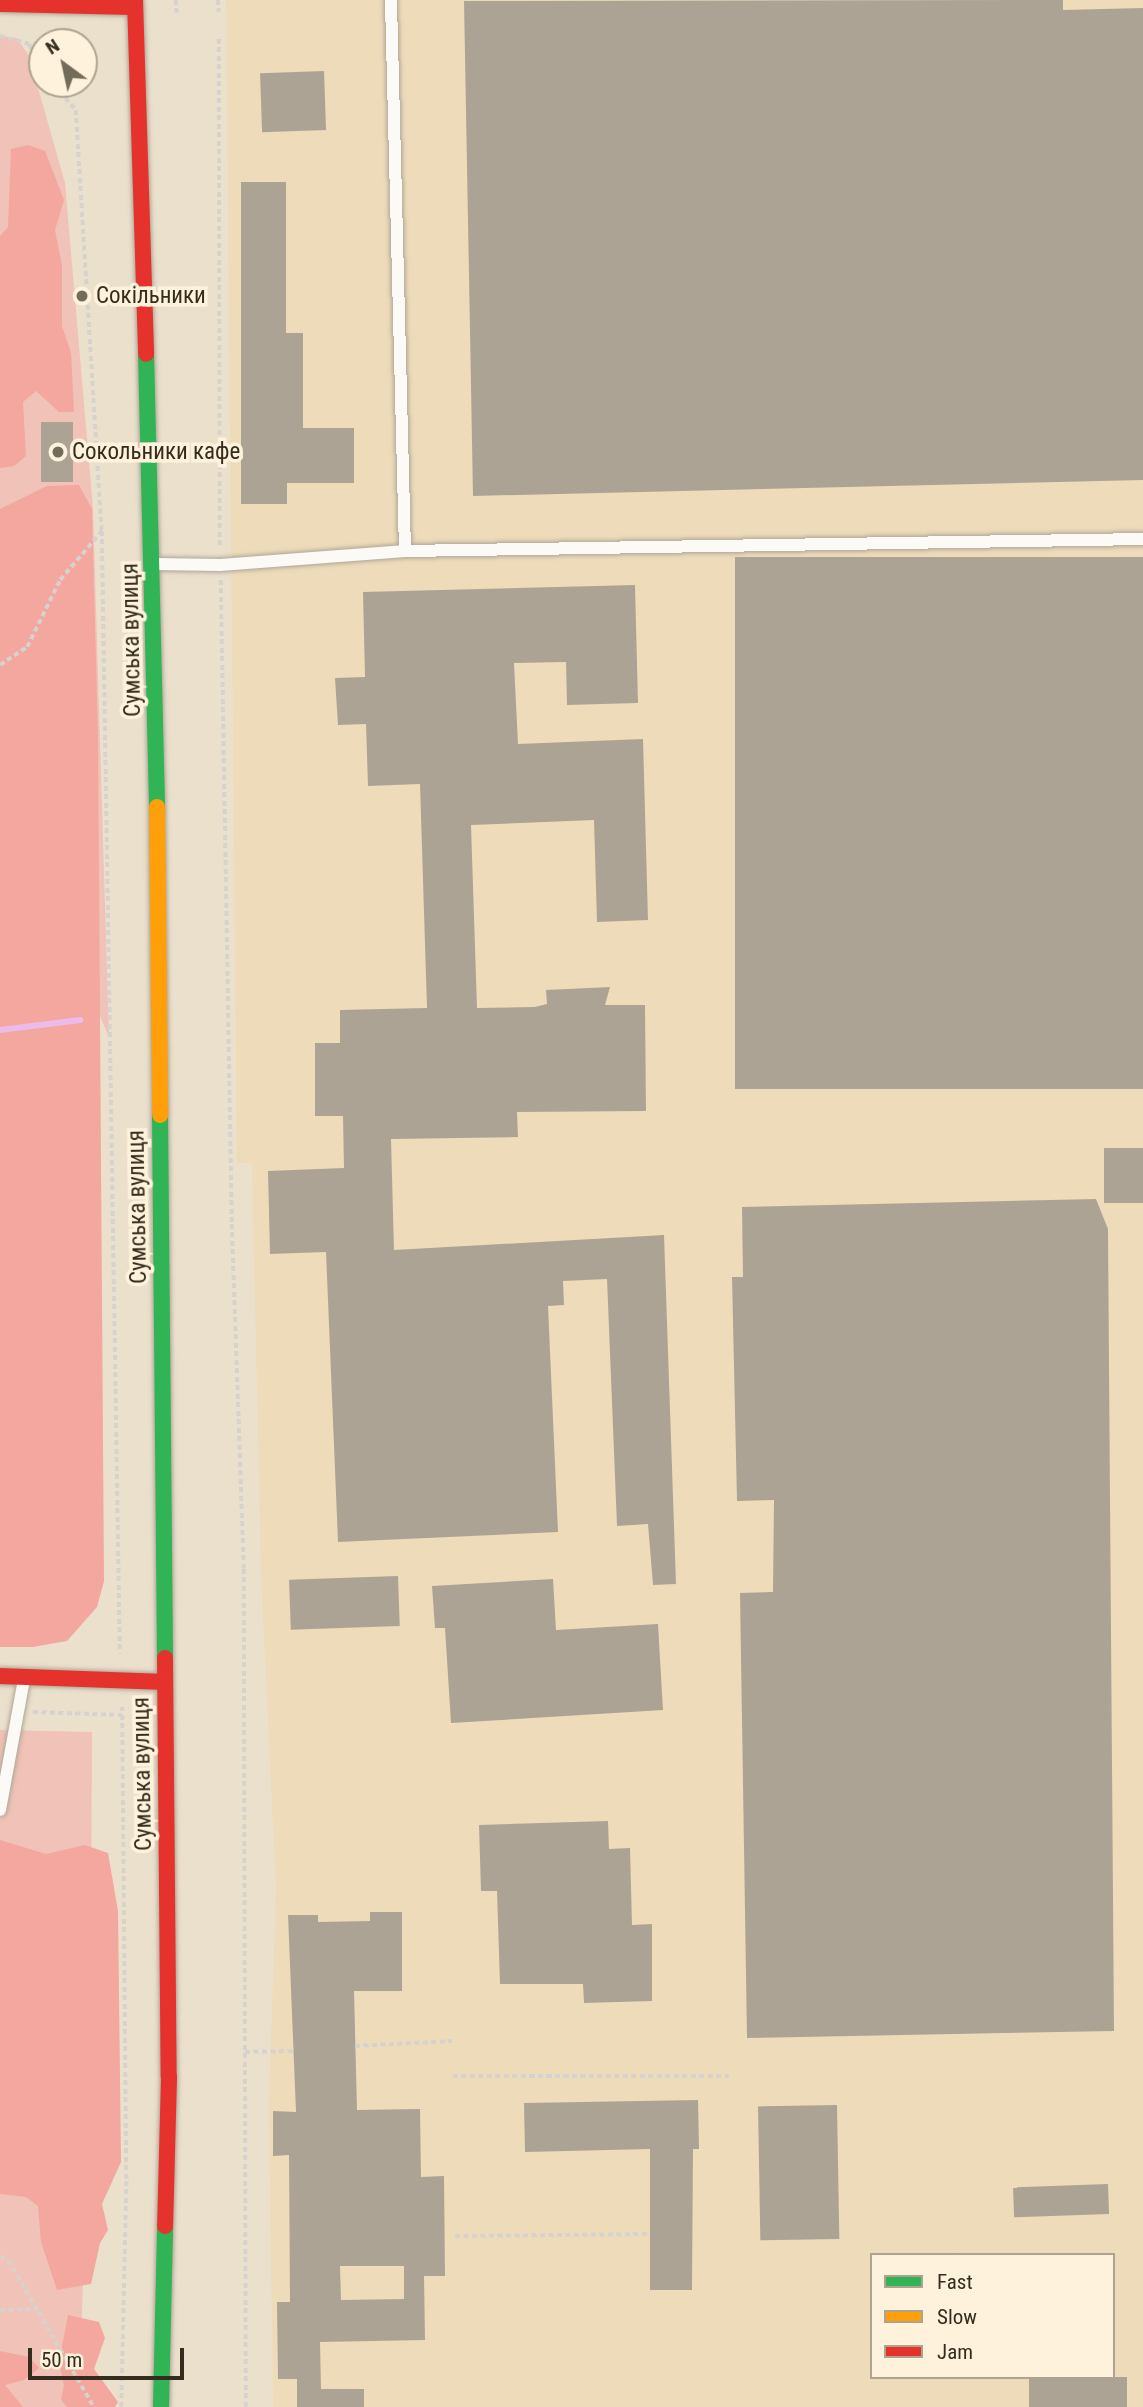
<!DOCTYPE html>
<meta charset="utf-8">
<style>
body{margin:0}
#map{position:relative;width:1143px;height:2407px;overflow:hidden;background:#ebe0cc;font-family:"Roboto Condensed",sans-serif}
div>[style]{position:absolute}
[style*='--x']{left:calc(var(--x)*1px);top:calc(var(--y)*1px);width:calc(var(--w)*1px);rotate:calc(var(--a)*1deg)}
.built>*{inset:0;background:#eedbba}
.green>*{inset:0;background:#f1c2b7}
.forest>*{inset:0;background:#f3a79e}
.stream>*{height:6px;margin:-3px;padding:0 3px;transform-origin:3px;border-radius:3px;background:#ecbbea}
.building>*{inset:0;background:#ada395;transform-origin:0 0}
.path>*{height:3.5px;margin-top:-1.75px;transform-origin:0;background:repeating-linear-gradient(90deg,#d6d2cd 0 5px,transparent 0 8.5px)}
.roads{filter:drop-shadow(0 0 2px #afa797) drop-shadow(0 0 2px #afa797)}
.lane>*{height:12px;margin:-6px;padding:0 6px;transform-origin:6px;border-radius:6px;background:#fcfaf7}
.fast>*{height:16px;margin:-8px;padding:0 8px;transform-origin:8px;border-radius:8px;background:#30b455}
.slow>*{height:16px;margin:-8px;padding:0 8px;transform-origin:8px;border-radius:8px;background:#ff9f0a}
.jam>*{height:16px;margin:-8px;padding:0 8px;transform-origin:8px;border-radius:8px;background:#e5322d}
.dots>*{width:19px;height:19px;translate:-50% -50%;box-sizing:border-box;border:4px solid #fff2dc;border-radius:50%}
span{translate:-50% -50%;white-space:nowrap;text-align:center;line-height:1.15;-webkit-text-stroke:7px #fff2dc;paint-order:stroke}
.poi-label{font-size:23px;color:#342d1e}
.left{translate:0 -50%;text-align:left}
.street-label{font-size:23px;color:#342d1e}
.legend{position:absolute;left:870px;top:2253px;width:245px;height:126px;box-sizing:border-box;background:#fff2dc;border:2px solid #aea390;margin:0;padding:9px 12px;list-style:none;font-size:21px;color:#342d1e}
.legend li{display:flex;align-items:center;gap:14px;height:35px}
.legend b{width:35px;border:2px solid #aea390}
.north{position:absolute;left:28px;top:28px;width:70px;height:70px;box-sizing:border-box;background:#fff2dc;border:2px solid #aea390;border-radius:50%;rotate:327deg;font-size:19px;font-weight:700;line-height:28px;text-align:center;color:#342d1e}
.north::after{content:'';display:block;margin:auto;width:24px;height:32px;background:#746c5b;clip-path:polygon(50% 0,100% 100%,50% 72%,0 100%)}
.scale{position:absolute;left:28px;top:2348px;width:156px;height:32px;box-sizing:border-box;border:4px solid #342d1e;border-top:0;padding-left:9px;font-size:21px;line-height:24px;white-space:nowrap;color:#342d1e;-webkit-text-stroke:5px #fff2dc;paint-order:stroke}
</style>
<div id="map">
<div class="built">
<i style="clip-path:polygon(evenodd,226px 0,1143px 0,1143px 2407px,273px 2407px,269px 2102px,276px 1887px,261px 1574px,252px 1163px,237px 1163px,226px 0,958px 2236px,956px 2255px,1113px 2255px,1113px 2377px,872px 2377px,872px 2255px,955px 2255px,958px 2236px)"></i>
</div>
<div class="green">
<i style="clip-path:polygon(0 36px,17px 38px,29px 56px,65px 183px,93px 508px,109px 1037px,0 790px)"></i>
<i style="clip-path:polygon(0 1730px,92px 1732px,90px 2118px,78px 2407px,0 2407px)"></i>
</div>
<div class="forest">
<i style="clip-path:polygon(28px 145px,45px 151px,64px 200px,55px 230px,62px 266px,62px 326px,71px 353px,74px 412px,59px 412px,36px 391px,23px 402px,26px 456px,14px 466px,0 468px,0 236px,8px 227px,11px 149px)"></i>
<i style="clip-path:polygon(79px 485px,92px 509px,98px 737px,104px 1581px,97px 1607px,67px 1641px,33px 1647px,0 1647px,0 509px,47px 486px)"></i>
<i style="clip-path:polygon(0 1840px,46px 1854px,85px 1845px,108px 1853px,118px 1911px,121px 2162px,102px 2204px,108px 2230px,100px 2243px,91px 2284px,57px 2290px,41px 2242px,38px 2206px,26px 2197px,0 2194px)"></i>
<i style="clip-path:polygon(68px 2315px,99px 2322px,105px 2338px,94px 2369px,118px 2402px,115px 2407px,67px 2407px,61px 2400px,64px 2385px,59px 2362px)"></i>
<i style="clip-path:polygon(0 2351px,29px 2357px,39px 2368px,24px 2380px,5px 2385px,23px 2407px,0 2407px)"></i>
</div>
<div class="stream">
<i style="--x:0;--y:1030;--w:81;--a:-7.1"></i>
</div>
<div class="building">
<i style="clip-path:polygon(1063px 0,1063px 10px,1143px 8px,1143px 480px,473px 496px,464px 1px)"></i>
<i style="left:324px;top:71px;width:59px;height:64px;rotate:88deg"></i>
<i style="clip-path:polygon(241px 182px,286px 182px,286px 333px,303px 333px,303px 428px,354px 428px,354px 483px,287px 483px,287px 504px,241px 504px)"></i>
<i style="left:41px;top:422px;width:32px;height:60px"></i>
<i style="left:1143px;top:557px;width:532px;height:408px;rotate:90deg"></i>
<i style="clip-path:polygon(635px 585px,638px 703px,567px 705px,566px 662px,514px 663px,518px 744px,643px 739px,648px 920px,597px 922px,594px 820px,471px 825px,477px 1008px,535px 1007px,547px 1004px,546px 990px,610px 987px,605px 1005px,645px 1005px,646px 1111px,517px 1112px,518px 1137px,391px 1139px,394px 1250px,664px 1235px,676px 1584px,653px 1585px,648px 1524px,617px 1526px,607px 1279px,563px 1281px,564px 1305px,548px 1306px,558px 1532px,338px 1542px,326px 1252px,270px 1254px,268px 1171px,344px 1168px,343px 1116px,315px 1116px,315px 1043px,340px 1043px,340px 1010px,427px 1008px,420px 784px,368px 786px,366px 724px,338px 725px,335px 678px,365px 677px,363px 592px)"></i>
<i style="left:1143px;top:1148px;width:55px;height:39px;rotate:90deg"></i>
<i style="clip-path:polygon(1096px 1199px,1108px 1229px,1114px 2031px,747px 2038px,740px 1593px,773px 1592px,774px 1500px,737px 1501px,732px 1277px,743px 1277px,742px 1207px)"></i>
<i style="left:398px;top:1576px;width:50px;height:109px;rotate:88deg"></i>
<i style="clip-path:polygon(553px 1579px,556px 1630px,658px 1624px,663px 1710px,451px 1723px,445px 1628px,435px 1628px,432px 1586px)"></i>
<i style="clip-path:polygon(608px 1821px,609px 1849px,630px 1848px,632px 1925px,652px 1924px,652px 2001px,584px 2003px,583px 1984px,500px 1984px,497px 1891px,481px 1891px,479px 1825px)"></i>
<i style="clip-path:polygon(evenodd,370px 1912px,402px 1912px,402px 1991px,354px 1991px,357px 2110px,420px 2109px,421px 2177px,444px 2176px,445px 2276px,424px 2276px,425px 2340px,320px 2342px,321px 2389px,364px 2389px,364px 2407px,297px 2407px,297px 2379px,278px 2379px,277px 2302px,290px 2302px,289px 2155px,273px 2156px,273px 2111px,296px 2112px,288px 1915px,318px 1915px,318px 1922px,370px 1921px,370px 1912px,340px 2266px,404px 2266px,404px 2299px,341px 2300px,340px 2266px)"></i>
<i style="clip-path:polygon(698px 2100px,699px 2149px,693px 2149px,692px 2290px,650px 2290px,650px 2149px,525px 2152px,524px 2103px)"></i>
<i style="left:837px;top:2105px;width:134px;height:79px;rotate:89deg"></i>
<i style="left:1108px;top:2184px;width:30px;height:95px;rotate:88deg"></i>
<i style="left:1029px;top:2377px;width:98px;height:30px"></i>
</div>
<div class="path">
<i style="--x:176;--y:0;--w:13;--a:86"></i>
<i style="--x:218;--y:0;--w:12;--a:85"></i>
<i style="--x:0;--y:36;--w:30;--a:15"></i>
<i style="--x:29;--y:44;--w:31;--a:65"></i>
<i style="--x:219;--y:39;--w:509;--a:89.89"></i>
<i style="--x:44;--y:84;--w:9;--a:84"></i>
<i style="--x:45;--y:93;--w:15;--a:-4"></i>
<i style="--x:60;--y:84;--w:8;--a:90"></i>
<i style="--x:60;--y:92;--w:24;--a:48"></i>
<i style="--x:76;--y:110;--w:422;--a:86.5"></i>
<i style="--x:102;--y:531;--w:1123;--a:89.08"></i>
<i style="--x:221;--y:580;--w:644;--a:89.02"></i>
<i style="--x:232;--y:1224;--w:345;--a:88"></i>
<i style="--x:244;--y:1569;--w:838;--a:89.86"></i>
<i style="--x:0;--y:665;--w:32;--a:-34"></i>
<i style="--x:27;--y:647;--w:75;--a:-63.8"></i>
<i style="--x:60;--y:580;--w:65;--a:-49.4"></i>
<i style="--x:33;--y:1712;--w:89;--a:1.9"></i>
<i style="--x:355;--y:2046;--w:97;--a:-3"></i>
<i style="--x:245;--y:2052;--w:50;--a:-1.1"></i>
<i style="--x:453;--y:2076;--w:276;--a:0"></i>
<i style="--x:455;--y:2236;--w:195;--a:-0.6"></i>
<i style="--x:0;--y:2256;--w:10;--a:29"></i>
<i style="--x:9;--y:2261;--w:169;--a:59.8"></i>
<i style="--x:0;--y:2310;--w:38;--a:-2"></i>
<i style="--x:121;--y:2407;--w:228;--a:-88.7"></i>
<i style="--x:126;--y:2179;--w:472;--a:-90.5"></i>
</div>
<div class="roads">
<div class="lane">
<i style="--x:405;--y:551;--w:738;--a:-0.93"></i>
<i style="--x:156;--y:564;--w:64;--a:0.9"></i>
<i style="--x:220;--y:565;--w:186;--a:-4.3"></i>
<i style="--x:405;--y:551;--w:551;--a:-91.46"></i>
<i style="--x:0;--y:1810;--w:133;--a:-79.6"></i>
</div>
<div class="fast">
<i style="--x:146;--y:354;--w:453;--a:88.6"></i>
<i style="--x:160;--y:1115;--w:543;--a:89.47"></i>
<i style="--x:161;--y:2407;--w:181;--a:-88.7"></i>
</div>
<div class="slow">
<i style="--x:157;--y:807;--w:308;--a:89.4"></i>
</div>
<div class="jam">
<i style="--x:135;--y:0;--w:354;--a:88.2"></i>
<i style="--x:0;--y:4;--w:135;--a:1.3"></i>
<i style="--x:165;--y:1658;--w:419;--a:89.5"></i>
<i style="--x:169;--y:2077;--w:149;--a:91.5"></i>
<i style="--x:0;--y:1676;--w:165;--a:2.1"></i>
</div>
</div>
<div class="dots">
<i style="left:82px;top:296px;background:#746c5b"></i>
<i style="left:58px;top:452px;background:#746c5b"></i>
</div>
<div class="poi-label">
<span class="left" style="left:96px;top:296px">Сокільники</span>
<span class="left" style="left:72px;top:452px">Сокольники кафе</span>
</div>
<div class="street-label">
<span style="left:132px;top:640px;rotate:-91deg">Сумська вулиця</span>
<span style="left:138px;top:1207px;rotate:-91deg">Сумська вулиця</span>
<span style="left:143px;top:1774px;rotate:-91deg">Сумська вулиця</span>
</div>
<ul class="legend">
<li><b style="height:9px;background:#30b455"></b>Fast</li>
<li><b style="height:9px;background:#ff9f0a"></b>Slow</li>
<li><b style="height:9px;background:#e5322d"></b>Jam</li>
</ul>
<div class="north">N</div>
<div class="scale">50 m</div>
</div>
